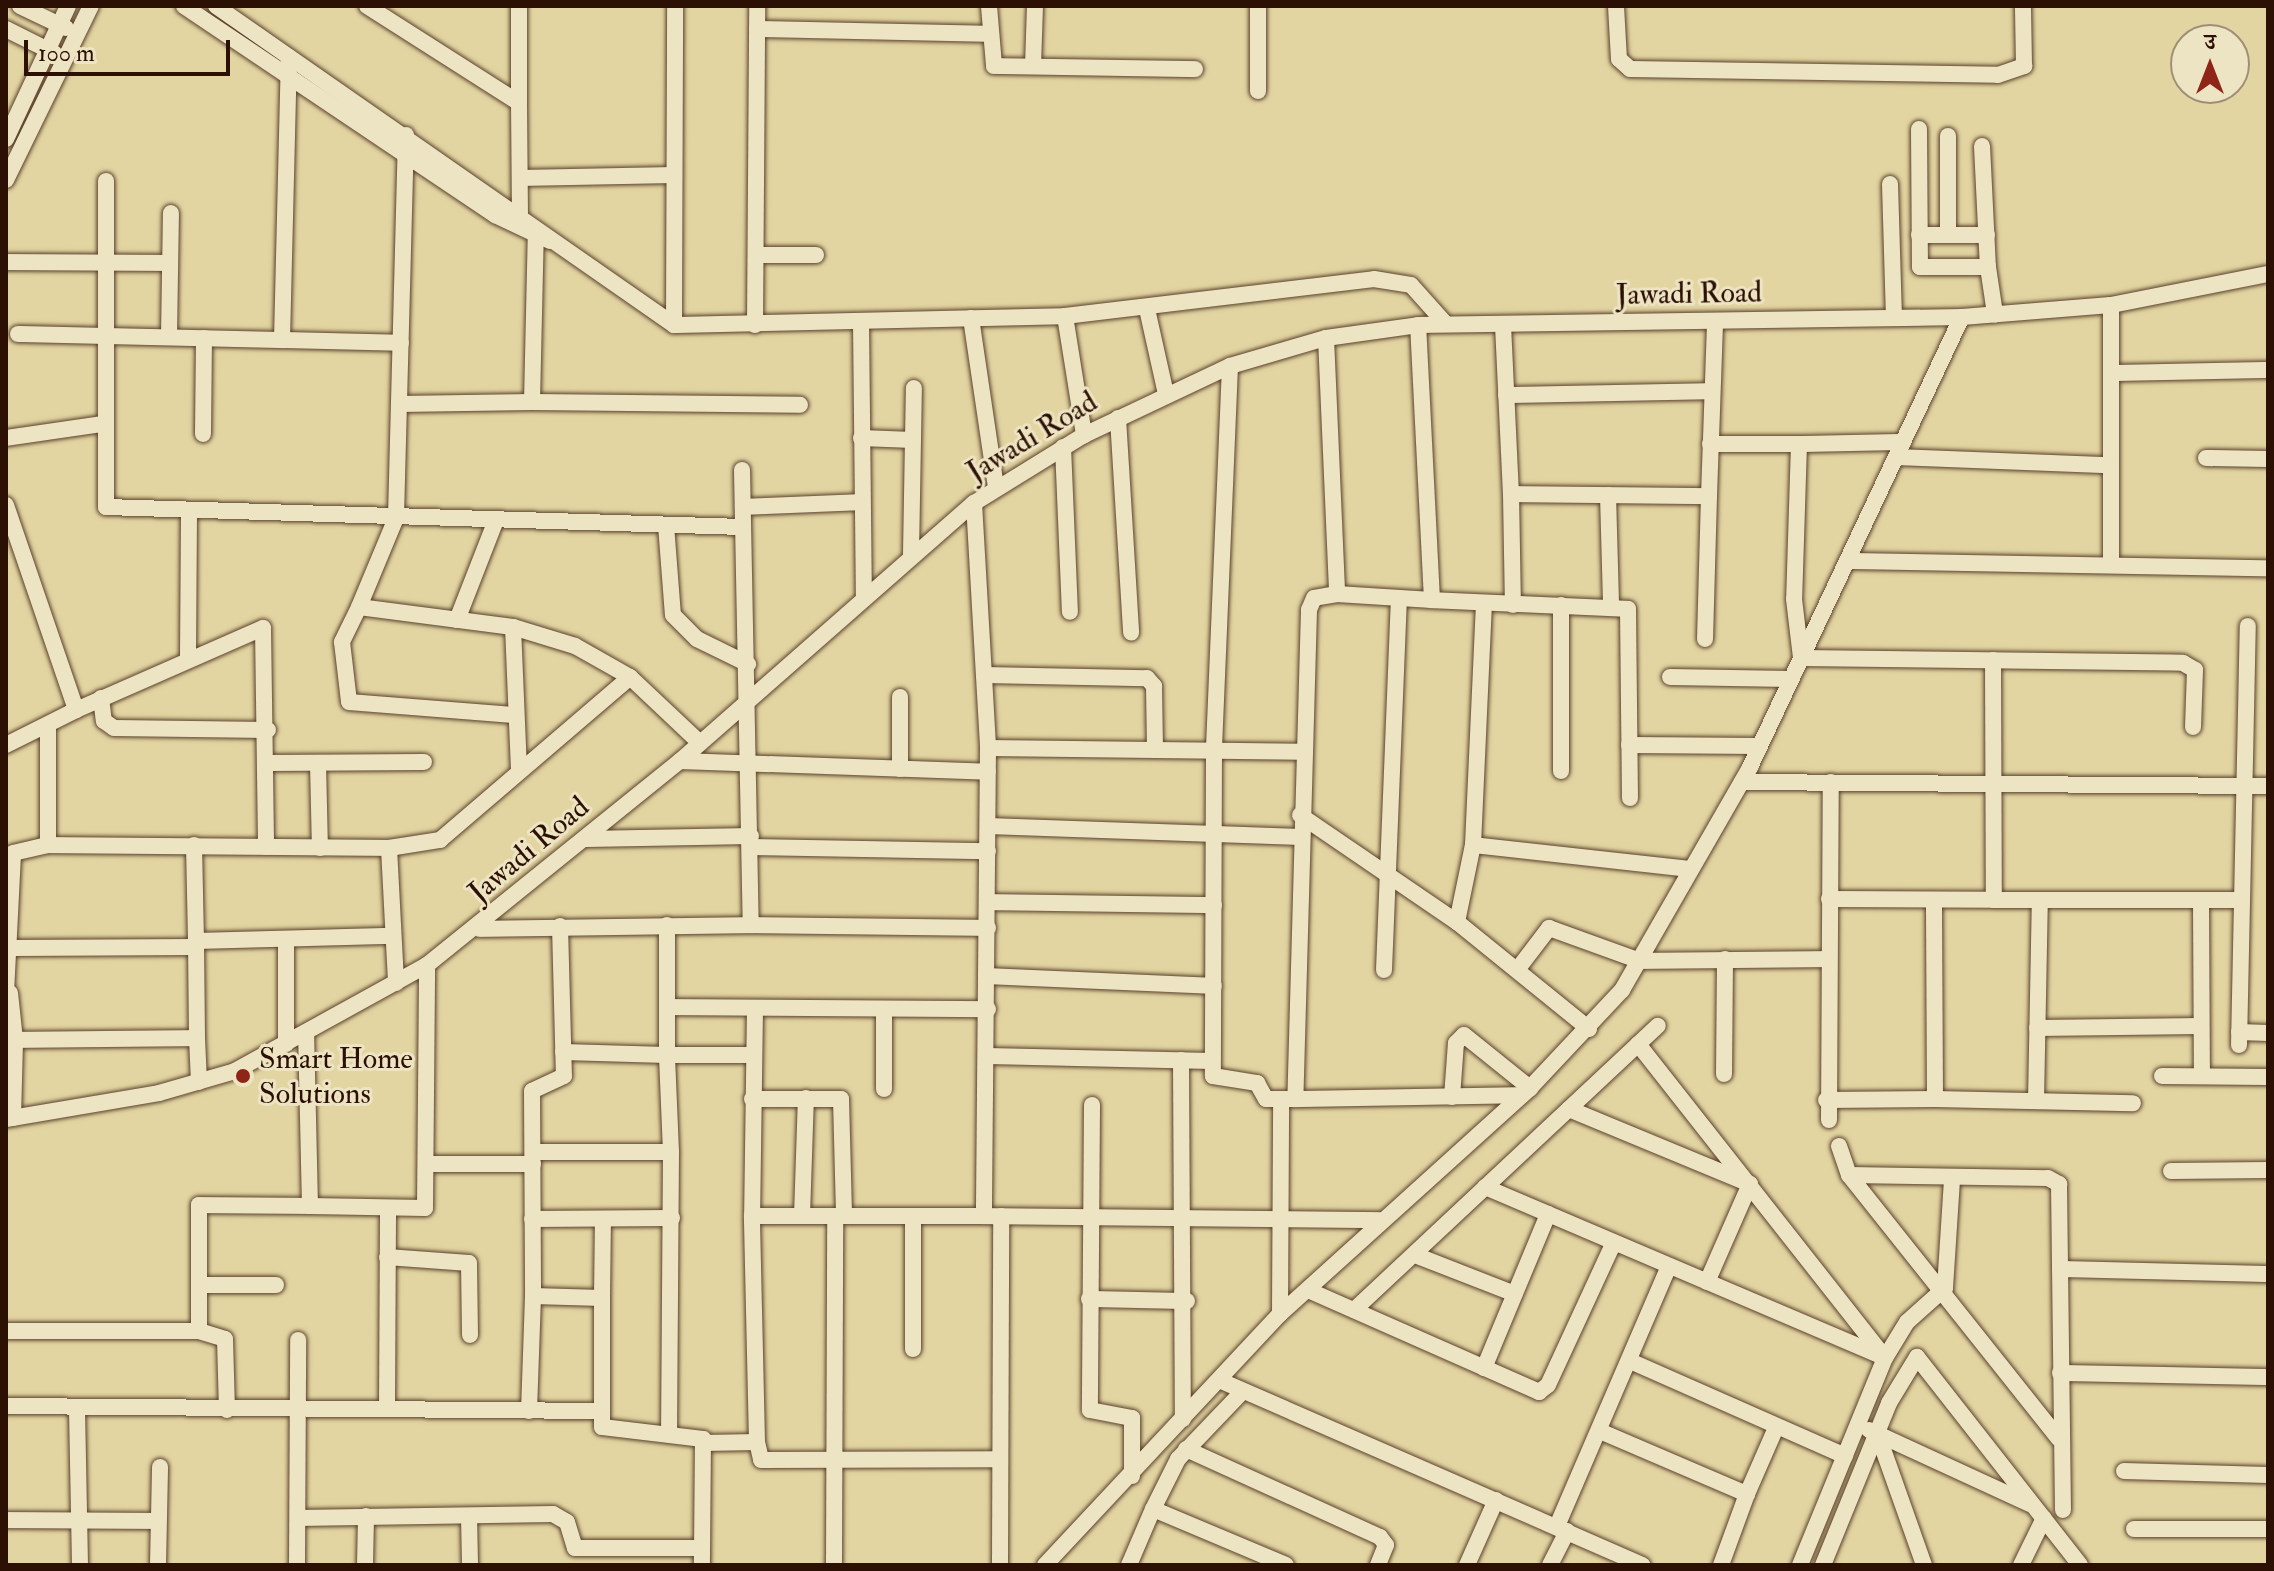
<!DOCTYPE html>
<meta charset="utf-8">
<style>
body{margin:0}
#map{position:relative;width:2274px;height:1571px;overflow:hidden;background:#e3d5a2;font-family:"IM FELL Double Pica","Noto Serif Devanagari",serif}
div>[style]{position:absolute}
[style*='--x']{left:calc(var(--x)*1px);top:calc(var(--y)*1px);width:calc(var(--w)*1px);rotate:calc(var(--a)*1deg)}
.roads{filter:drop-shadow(0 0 2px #5a412b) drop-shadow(0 0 2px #5a412b)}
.minor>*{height:16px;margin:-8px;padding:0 8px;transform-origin:8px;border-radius:8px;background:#ede4c3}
.dots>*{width:22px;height:22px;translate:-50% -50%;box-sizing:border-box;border:4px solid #ede4c3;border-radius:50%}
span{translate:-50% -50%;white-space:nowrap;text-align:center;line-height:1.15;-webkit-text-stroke:6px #ede4c3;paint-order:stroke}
.street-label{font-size:30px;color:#2c1003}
.poi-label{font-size:30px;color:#2c1003}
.left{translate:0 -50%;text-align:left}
.frame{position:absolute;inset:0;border:8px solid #2c1003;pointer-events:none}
.north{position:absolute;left:2170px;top:24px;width:80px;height:80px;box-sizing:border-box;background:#ede4c3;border:2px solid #a08f76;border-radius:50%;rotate:0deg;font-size:22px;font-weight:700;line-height:32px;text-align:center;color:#2c1003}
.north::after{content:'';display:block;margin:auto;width:28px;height:36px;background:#8f2418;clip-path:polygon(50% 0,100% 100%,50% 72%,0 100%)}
.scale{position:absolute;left:24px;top:40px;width:206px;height:36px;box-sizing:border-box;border:4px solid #2c1003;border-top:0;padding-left:10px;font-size:24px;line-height:28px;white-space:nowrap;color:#2c1003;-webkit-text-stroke:6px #ede4c3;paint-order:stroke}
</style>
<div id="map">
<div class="roads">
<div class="minor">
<i style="--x:20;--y:6;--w:51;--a:25.6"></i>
<i style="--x:184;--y:6;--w:375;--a:33.9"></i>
<i style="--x:495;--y:215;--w:61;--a:25.3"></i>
<i style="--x:216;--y:6;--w:558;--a:34.86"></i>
<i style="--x:674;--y:325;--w:391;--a:-1.3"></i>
<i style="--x:1065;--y:316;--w:311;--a:-6.8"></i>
<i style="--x:1374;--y:279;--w:37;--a:9"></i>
<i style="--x:1411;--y:285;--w:51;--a:48.2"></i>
<i style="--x:367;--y:6;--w:180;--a:32.5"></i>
<i style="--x:519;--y:103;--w:118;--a:89.5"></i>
<i style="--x:989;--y:6;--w:60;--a:85.2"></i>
<i style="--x:994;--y:66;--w:201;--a:0.9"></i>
<i style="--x:1258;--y:6;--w:85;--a:90"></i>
<i style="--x:1616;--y:6;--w:53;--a:86.8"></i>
<i style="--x:1619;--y:59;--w:15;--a:42"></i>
<i style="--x:1630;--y:69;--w:368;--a:0.9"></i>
<i style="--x:1998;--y:75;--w:28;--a:-19"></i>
<i style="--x:2024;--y:66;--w:60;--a:-91"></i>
<i style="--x:6;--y:29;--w:54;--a:26.6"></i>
<i style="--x:757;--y:29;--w:232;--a:1.2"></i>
<i style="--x:1033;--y:66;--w:60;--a:-88.1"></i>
<i style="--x:519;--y:103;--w:97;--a:-90"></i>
<i style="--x:1919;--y:129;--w:138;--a:89.6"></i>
<i style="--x:1920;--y:267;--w:68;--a:0"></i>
<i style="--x:1988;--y:267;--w:48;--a:81.5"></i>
<i style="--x:406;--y:135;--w:383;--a:91.5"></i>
<i style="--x:396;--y:518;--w:96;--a:112.6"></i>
<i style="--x:359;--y:607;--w:155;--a:7.4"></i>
<i style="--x:513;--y:627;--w:144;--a:87.6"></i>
<i style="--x:1948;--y:136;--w:99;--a:90"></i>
<i style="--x:6;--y:139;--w:147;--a:-65"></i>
<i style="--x:1982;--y:146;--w:121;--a:87.2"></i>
<i style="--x:520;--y:178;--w:154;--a:-1.1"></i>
<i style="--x:6;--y:180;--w:194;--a:-64"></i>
<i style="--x:106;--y:181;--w:326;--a:90"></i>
<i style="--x:106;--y:507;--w:637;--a:1.8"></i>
<i style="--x:1890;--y:184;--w:134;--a:88.3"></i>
<i style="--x:1919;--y:235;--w:68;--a:0"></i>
<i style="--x:756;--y:255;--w:60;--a:0"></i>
<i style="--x:6;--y:262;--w:164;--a:0.3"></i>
<i style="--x:2111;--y:305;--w:259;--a:90"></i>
<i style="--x:1147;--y:309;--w:87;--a:77.4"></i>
<i style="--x:1065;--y:316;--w:121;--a:80.9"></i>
<i style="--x:971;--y:318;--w:171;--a:81.6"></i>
<i style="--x:861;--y:321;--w:274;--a:89.4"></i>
<i style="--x:674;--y:325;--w:319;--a:-89.8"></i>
<i style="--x:755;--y:325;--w:319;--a:-89.6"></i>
<i style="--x:1503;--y:325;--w:169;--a:87.3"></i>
<i style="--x:1511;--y:494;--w:198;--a:0.6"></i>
<i style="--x:1709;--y:496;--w:143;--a:91.6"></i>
<i style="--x:18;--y:334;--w:264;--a:1.3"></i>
<i style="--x:282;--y:340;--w:283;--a:-88.6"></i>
<i style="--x:169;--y:337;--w:124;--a:-89.1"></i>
<i style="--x:1326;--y:338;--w:256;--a:87.5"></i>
<i style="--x:1337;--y:594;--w:23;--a:170"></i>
<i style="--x:1314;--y:598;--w:13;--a:113"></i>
<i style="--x:1309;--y:610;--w:489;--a:91.6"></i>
<i style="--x:1295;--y:1099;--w:227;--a:-1"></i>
<i style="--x:282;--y:340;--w:119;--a:1.4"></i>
<i style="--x:1230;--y:366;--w:383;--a:92.4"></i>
<i style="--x:1214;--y:749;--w:327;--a:90.2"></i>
<i style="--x:1213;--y:1076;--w:45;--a:9"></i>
<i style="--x:1257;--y:1083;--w:18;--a:61"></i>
<i style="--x:1266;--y:1099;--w:29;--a:0"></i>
<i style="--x:2111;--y:373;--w:157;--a:-1.1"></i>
<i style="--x:1506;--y:395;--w:206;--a:-1.1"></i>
<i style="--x:532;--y:402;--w:268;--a:0.6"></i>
<i style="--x:399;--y:404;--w:133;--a:-0.9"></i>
<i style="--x:532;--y:402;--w:171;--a:-88.7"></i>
<i style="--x:1118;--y:418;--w:215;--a:86.5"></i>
<i style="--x:203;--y:434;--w:96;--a:-89.4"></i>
<i style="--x:6;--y:438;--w:97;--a:-8.3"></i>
<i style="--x:861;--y:438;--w:52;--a:2.2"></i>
<i style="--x:1903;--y:442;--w:104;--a:178.9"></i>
<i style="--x:1799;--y:444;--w:155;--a:91.8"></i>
<i style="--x:1794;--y:599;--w:59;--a:83.2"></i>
<i style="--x:1801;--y:658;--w:382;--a:0.7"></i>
<i style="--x:2183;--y:663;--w:14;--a:30"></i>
<i style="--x:2195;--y:670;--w:57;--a:92"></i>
<i style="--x:1710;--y:444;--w:89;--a:0"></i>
<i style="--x:1063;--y:447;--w:165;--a:87.6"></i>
<i style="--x:1896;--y:457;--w:213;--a:2.2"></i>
<i style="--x:2206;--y:458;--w:62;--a:0.9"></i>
<i style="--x:742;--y:470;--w:455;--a:88.9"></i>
<i style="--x:751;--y:925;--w:237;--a:0.7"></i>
<i style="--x:1511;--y:494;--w:111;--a:89"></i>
<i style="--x:1608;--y:495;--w:108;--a:88.4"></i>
<i style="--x:1709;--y:496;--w:174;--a:-88"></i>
<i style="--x:974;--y:503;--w:245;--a:86.7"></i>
<i style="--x:988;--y:748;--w:468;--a:90.5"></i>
<i style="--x:984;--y:1216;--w:395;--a:0.6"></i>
<i style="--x:6;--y:505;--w:217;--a:71.1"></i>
<i style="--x:76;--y:710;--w:78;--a:153.4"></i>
<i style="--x:743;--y:507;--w:119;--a:-2.4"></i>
<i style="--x:666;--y:525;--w:90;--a:85.6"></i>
<i style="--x:673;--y:615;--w:34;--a:45"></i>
<i style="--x:697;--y:639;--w:57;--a:26.1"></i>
<i style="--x:911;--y:554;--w:166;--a:-89"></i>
<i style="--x:1847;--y:561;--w:421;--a:1"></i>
<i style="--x:1337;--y:594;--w:95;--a:3.6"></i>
<i style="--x:1432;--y:600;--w:275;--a:-92.9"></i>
<i style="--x:1432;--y:600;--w:196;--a:2.6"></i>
<i style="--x:1628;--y:609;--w:189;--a:89.4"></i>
<i style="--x:1561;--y:605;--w:166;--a:90"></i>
<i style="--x:359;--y:607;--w:39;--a:116"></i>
<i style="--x:342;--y:642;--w:60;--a:83.3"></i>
<i style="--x:349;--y:702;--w:165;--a:4.5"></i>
<i style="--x:457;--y:620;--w:107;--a:-68.7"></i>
<i style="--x:513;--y:627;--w:65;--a:17"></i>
<i style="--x:575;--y:646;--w:63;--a:29.4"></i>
<i style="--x:188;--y:657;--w:144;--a:-89.6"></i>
<i style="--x:1993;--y:660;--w:240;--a:89.8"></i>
<i style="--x:1994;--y:900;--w:246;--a:0"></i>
<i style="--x:984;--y:675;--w:163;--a:1.1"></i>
<i style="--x:1147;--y:678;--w:11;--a:49"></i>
<i style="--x:1154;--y:686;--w:61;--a:89.1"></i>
<i style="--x:1670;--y:677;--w:121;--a:0.9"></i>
<i style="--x:900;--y:697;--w:72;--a:90"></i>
<i style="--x:101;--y:698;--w:23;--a:83"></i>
<i style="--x:104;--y:721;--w:12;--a:35"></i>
<i style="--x:114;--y:728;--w:154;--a:0.7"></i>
<i style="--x:76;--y:710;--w:204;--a:-23.7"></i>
<i style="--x:263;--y:628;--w:219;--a:89.2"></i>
<i style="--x:1629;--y:745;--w:131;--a:0.4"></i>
<i style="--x:988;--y:748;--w:313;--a:0.7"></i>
<i style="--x:680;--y:761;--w:308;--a:2"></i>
<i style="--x:268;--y:763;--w:156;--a:-0.4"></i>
<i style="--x:318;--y:763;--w:85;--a:88.7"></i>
<i style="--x:1742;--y:782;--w:526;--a:0.44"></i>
<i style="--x:1300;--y:815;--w:190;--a:34.3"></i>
<i style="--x:1457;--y:922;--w:170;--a:39"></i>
<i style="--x:988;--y:826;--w:313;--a:2"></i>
<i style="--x:586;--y:839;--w:165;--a:-1"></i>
<i style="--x:48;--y:845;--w:120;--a:-90"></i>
<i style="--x:194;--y:845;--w:96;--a:88.8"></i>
<i style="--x:196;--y:941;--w:197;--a:-1.5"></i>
<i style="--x:1473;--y:845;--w:217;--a:6.3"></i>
<i style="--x:751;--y:847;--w:237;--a:1"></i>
<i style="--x:389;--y:848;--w:52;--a:-8.9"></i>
<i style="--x:440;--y:840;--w:250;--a:-40.6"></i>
<i style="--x:630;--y:677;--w:96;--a:43.3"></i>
<i style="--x:1829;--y:899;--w:165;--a:0.3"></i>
<i style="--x:2201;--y:900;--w:176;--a:89.7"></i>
<i style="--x:988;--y:902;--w:226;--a:0.8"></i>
<i style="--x:1457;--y:922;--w:79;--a:-78.3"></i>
<i style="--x:1473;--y:845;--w:242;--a:-87.4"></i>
<i style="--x:560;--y:926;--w:150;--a:88.5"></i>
<i style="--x:564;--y:1076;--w:35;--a:155"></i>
<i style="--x:532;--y:1091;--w:205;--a:89.7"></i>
<i style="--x:533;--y:1296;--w:69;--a:1.7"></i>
<i style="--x:602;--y:1298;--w:129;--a:90"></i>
<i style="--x:602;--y:1427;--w:102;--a:6.8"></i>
<i style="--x:703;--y:1439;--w:126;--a:90.5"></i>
<i style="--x:480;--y:929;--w:271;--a:-0.8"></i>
<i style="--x:286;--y:939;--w:105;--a:90"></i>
<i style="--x:11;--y:948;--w:185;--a:-0.3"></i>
<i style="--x:1384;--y:970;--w:372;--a:-87.7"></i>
<i style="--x:1517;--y:970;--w:53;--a:-52.7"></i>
<i style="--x:1549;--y:928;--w:97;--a:19.9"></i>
<i style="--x:1640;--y:961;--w:188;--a:-0.6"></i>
<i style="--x:988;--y:976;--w:226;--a:2.5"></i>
<i style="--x:6;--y:993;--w:140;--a:-87.1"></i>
<i style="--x:13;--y:853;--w:36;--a:-13"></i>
<i style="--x:48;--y:845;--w:341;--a:0.5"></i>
<i style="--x:389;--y:848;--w:135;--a:87"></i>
<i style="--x:10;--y:993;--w:47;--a:83.9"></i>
<i style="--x:15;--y:1040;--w:182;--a:-0.6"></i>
<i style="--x:197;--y:1038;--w:97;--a:-90.6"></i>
<i style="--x:667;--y:1007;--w:321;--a:0.4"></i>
<i style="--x:755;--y:1008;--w:208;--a:90.8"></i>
<i style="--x:752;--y:1216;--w:232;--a:0"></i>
<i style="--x:884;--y:1009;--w:80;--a:90"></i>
<i style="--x:2037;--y:1028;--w:164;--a:-0.7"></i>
<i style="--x:2239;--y:1032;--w:29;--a:2"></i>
<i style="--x:197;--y:1038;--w:44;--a:87.4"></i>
<i style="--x:1638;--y:1044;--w:398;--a:51.8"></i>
<i style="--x:2239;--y:1045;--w:419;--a:-88.8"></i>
<i style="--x:563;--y:1052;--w:104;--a:1.7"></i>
<i style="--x:667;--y:1055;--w:130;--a:-90"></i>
<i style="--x:988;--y:1056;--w:224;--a:1.3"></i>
<i style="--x:1181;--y:1060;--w:359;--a:89.7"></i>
<i style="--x:1724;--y:1074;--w:115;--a:-89.5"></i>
<i style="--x:2162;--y:1076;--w:106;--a:0.5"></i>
<i style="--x:1452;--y:1097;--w:54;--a:-85.8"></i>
<i style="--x:1456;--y:1043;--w:11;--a:-45"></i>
<i style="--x:1464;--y:1035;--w:85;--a:38.8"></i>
<i style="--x:752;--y:1099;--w:89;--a:0"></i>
<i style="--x:841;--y:1099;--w:117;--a:88.5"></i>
<i style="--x:1935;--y:1099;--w:198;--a:1.2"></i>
<i style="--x:1826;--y:1100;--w:109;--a:-0.5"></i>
<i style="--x:1935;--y:1099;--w:199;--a:-90.3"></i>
<i style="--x:2036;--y:1101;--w:201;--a:-88.9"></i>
<i style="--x:1092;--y:1105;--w:305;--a:90.4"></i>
<i style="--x:1090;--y:1410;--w:43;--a:10.8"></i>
<i style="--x:1132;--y:1418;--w:58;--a:90"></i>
<i style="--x:1569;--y:1109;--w:196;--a:22.5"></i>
<i style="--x:1750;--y:1184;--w:107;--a:113.7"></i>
<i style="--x:13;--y:1118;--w:78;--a:-88.5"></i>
<i style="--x:6;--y:1119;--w:155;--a:-9.6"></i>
<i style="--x:159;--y:1093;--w:79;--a:-16.1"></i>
<i style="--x:235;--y:1071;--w:219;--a:-28.9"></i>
<i style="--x:427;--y:965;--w:325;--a:-38.9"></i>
<i style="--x:680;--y:761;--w:391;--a:-41.3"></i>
<i style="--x:974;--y:503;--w:129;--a:-31.7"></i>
<i style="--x:1084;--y:435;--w:161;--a:-25.3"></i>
<i style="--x:1230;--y:366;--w:100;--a:-16.3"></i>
<i style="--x:1326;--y:338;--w:93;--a:-8"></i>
<i style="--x:1418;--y:325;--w:544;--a:-0.84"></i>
<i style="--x:1962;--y:317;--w:149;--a:-4.6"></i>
<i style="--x:2111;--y:305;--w:160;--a:-11.2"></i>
<i style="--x:1829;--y:1120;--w:338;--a:-89.7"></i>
<i style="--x:1839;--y:1146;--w:31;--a:71"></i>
<i style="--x:1849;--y:1175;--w:199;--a:0.9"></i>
<i style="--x:2048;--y:1178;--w:13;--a:29"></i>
<i style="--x:2059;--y:1184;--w:326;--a:89.3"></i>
<i style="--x:534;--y:1152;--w:137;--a:0"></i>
<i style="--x:671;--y:1152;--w:279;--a:90.4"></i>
<i style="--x:671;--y:1152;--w:97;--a:-92.4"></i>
<i style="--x:667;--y:1055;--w:87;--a:0"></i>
<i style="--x:426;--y:1164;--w:107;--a:0"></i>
<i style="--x:2171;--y:1171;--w:97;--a:-0.6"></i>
<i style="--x:1849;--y:1175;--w:337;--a:51.5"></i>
<i style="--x:1485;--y:1187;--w:435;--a:23.1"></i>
<i style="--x:310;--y:1206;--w:115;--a:1"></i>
<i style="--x:425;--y:1208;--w:243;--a:-89.5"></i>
<i style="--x:802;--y:1216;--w:118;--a:-88.1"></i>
<i style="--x:532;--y:1219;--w:140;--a:-0.4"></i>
<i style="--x:1415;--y:1255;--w:107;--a:21.3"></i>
<i style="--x:387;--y:1257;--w:82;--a:4.2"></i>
<i style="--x:469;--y:1263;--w:72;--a:89.2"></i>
<i style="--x:2060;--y:1269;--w:208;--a:1.4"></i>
<i style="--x:199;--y:1285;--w:77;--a:0"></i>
<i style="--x:1308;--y:1290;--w:253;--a:23.8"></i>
<i style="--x:1539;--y:1392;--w:11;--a:-38"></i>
<i style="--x:1548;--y:1385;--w:157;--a:-65.2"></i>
<i style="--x:602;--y:1298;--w:78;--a:-89.3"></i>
<i style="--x:1089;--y:1299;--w:98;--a:1.2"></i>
<i style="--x:1354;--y:1310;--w:416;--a:-43.1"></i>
<i style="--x:1280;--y:1314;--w:214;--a:-89.7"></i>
<i style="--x:6;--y:1331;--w:193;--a:0"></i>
<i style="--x:199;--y:1331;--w:126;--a:-90"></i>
<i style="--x:199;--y:1205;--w:111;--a:0.5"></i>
<i style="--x:310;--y:1206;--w:172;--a:-91.3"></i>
<i style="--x:199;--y:1331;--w:27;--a:17"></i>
<i style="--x:225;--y:1339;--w:71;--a:88.4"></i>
<i style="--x:913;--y:1349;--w:131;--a:-90"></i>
<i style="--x:1630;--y:1361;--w:235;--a:23.8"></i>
<i style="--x:1484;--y:1368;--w:167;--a:-67.4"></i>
<i style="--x:2060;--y:1373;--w:208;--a:1.1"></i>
<i style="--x:1219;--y:1380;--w:462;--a:23.6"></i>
<i style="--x:6;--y:1406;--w:594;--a:0.48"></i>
<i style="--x:387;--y:1408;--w:198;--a:-89.7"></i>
<i style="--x:77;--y:1409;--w:156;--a:88.9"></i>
<i style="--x:529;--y:1411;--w:115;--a:-88"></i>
<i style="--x:1869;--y:1430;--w:177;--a:24.7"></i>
<i style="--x:1602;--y:1432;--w:158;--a:23.2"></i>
<i style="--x:1747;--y:1494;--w:76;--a:110.1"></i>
<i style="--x:1878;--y:1435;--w:138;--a:70.5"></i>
<i style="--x:757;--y:1442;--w:18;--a:77"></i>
<i style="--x:761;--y:1460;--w:239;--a:-0.2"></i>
<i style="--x:703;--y:1443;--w:54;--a:-1.1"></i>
<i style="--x:757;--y:1442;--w:226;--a:-91.3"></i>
<i style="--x:1186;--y:1449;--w:213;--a:24.4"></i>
<i style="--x:1380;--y:1537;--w:10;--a:53"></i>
<i style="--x:1386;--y:1545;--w:22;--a:112"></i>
<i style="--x:2124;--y:1471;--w:144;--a:1.6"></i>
<i style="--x:1747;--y:1494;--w:70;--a:-66.4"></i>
<i style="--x:1153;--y:1509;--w:56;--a:-63.4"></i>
<i style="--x:1178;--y:1459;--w:93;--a:-46.3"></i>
<i style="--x:469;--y:1516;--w:49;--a:88.8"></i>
<i style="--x:298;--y:1518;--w:255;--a:-0.9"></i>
<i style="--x:553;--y:1514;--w:16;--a:30"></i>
<i style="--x:567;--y:1522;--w:27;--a:73"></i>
<i style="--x:575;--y:1548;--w:127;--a:0"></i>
<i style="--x:6;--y:1520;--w:152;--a:0.4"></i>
<i style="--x:1557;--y:1526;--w:283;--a:-66.7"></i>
<i style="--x:2134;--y:1529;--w:134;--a:0"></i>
<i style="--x:158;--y:1565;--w:98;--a:-88.8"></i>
<i style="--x:297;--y:1565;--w:225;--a:-89.7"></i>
<i style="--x:365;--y:1565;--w:49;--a:-88.8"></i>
<i style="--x:834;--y:1565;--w:349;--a:-89.8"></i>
<i style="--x:1000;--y:1565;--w:349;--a:-89.8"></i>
<i style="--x:1045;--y:1565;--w:344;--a:-46.9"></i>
<i style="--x:1280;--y:1314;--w:337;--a:-42.1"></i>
<i style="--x:1530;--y:1088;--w:134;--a:-46.8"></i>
<i style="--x:1622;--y:990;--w:257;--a:-60.1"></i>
<i style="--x:1750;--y:767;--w:497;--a:-64.8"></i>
<i style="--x:1129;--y:1565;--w:61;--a:-66.8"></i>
<i style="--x:1153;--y:1509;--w:144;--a:22.8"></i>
<i style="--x:1467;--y:1565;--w:71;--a:-66"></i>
<i style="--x:1550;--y:1565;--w:38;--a:-63"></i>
<i style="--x:1800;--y:1565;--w:224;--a:-67.7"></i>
<i style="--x:1885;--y:1358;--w:42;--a:-58.6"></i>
<i style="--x:1907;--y:1322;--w:51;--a:-41.8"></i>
<i style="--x:1945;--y:1288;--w:109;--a:-86.3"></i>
<i style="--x:1823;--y:1565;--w:175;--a:-67.8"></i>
<i style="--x:1889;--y:1403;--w:54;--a:-58.7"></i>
<i style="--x:1917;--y:1357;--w:264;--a:51.9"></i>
<i style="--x:2021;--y:1565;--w:52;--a:-63.9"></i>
</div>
</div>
<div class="dots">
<i style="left:243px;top:1076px;background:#8f2418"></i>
</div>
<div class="street-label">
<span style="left:1689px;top:294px;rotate:-1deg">Jawadi Road</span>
<span style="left:1032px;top:437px;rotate:-31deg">Jawadi Road</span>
<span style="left:529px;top:850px;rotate:-40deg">Jawadi Road</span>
</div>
<div class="poi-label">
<span class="left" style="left:259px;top:1076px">Smart Home<br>Solutions</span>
</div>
<div class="frame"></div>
<div class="north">उ</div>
<div class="scale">100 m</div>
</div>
